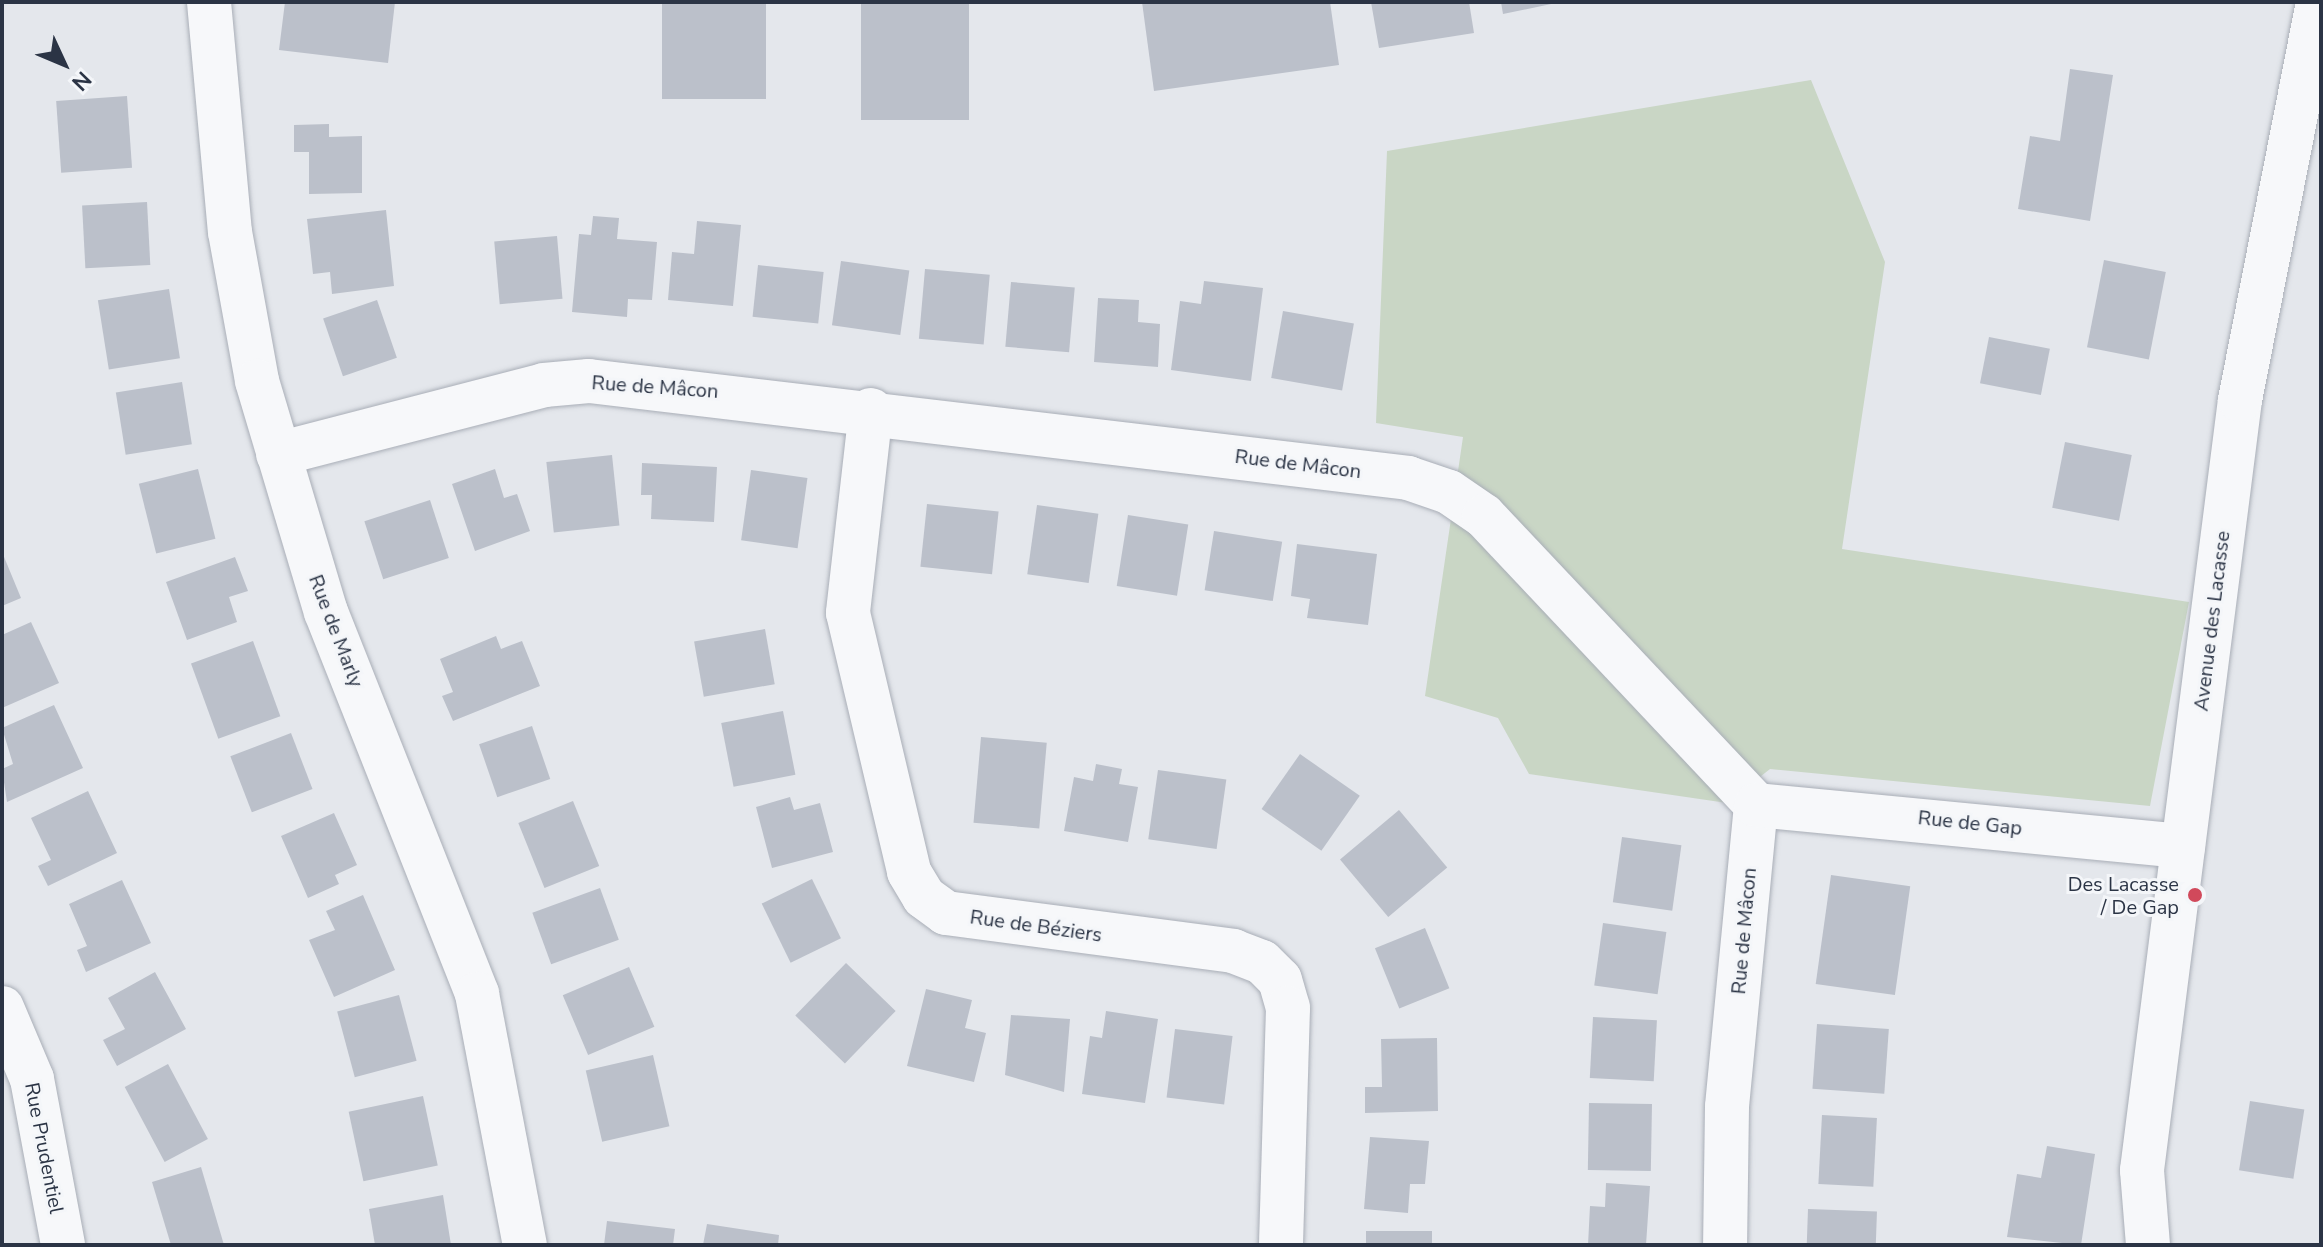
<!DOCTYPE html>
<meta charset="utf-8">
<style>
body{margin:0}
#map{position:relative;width:2323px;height:1247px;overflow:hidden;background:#e4e7ec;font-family:"Nunito Sans",sans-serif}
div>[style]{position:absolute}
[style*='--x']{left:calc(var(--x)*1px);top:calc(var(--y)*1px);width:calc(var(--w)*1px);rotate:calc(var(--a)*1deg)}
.green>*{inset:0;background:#c9d6c5}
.building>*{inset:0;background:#bbc0ca;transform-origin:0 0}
.roads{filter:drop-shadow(0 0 2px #a9aeb7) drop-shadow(0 0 2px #a9aeb7)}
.minor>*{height:44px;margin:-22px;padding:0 22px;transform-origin:22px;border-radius:22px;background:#f7f8fa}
.dots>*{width:22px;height:22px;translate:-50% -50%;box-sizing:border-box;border:4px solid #f4f6f9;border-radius:50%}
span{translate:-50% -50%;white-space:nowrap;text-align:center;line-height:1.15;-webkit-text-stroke:6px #f4f6f9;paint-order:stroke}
.street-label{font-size:20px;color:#2b3445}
.poi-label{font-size:20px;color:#2b3445}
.right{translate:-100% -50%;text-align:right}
.frame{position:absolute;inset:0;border:4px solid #2b3445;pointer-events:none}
.north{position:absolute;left:24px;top:24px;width:80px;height:80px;-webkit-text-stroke:6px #f4f6f9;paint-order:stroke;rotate:134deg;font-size:22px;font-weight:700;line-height:32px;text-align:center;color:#2b3445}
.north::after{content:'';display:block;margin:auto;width:28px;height:36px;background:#2b3445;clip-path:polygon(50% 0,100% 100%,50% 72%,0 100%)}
</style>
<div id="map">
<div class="green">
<i style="clip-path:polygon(1811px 80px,1885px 262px,1842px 549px,2189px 602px,2150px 806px,1770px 769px,1727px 803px,1529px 774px,1498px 718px,1425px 696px,1463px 437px,1376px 423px,1387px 151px)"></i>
</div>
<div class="building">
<i style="clip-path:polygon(285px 2px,395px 2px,388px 63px,279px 50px)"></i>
<i style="left:662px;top:2px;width:104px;height:97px"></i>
<i style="left:861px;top:2px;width:108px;height:118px"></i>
<i style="clip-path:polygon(1142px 2px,1330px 2px,1339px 65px,1154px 91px)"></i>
<i style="clip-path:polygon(1371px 2px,1469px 2px,1474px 33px,1379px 48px)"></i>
<i style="clip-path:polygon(1501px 2px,1555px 2px,1556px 3px,1503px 14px)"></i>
<i style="clip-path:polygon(2070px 69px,2113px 75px,2090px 221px,2018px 209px,2030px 136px,2060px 141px)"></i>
<i style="left:127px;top:96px;width:72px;height:71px;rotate:86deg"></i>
<i style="clip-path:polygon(329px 124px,329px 137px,362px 136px,362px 193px,309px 194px,309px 152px,294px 152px,294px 125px)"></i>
<i style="left:147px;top:202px;width:63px;height:65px;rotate:87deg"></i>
<i style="clip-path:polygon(386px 210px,394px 286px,332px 294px,330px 272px,313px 274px,307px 219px)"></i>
<i style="clip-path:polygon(593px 216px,619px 218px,617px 239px,657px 242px,652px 300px,628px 299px,627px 317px,572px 312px,579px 234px,591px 235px)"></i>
<i style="clip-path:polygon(697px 221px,741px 225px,733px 306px,668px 300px,672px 252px,694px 254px)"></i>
<i style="left:557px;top:236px;width:63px;height:63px;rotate:85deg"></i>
<i style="left:2104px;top:260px;width:63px;height:89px;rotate:11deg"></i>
<i style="left:841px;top:261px;width:69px;height:65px;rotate:8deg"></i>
<i style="left:758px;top:265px;width:66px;height:52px;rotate:6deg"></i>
<i style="left:925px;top:269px;width:65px;height:70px;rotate:5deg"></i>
<i style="clip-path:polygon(1204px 281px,1263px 288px,1251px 381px,1171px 370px,1180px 301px,1201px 304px)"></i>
<i style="left:1011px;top:282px;width:64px;height:65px;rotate:5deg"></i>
<i style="left:169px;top:289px;width:70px;height:72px;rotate:81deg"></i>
<i style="clip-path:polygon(1098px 298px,1139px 300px,1138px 322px,1160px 324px,1158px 367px,1094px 362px)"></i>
<i style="left:377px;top:300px;width:61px;height:57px;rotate:71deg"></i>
<i style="left:1283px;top:311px;width:72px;height:68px;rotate:10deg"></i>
<i style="left:1989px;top:337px;width:62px;height:47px;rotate:11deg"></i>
<i style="left:182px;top:382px;width:63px;height:67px;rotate:81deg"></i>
<i style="left:2065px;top:442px;width:68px;height:67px;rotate:11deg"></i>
<i style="left:612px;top:455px;width:71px;height:66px;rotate:84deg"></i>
<i style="clip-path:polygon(642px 463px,717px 467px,714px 522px,651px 519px,652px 495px,641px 495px)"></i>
<i style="left:198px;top:469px;width:72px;height:61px;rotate:76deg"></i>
<i style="clip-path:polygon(495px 469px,504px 498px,517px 494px,530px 531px,475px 551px,452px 484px)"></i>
<i style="left:751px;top:470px;width:57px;height:71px;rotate:8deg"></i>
<i style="left:430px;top:500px;width:61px;height:69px;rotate:72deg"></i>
<i style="left:927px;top:504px;width:72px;height:63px;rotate:6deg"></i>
<i style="left:1037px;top:505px;width:62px;height:70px;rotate:8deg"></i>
<i style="left:1128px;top:515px;width:61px;height:72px;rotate:9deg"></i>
<i style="left:1214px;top:531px;width:69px;height:60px;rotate:9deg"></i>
<i style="clip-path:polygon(1297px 544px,1377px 554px,1368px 625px,1307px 618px,1310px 599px,1291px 596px)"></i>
<i style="clip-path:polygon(2px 552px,21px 598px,2px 606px)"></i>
<i style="clip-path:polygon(235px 557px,248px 591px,229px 597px,237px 622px,187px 640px,166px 582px)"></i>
<i style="clip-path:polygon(31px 622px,59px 683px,2px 708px,2px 635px)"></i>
<i style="left:765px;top:629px;width:56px;height:72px;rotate:80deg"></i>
<i style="clip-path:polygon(496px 636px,501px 649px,522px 641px,540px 686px,453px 721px,442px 696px,453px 692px,440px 659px)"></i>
<i style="left:253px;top:641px;width:80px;height:66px;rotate:70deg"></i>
<i style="clip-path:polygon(54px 705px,83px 768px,7px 802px,2px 769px,13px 764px,2px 728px)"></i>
<i style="left:783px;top:711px;width:65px;height:63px;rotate:79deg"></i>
<i style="left:532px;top:726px;width:56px;height:56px;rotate:71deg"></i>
<i style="left:291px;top:733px;width:60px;height:65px;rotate:69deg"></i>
<i style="left:981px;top:737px;width:66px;height:86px;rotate:5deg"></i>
<i style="left:1300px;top:754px;width:73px;height:67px;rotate:35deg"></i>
<i style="clip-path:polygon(1096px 764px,1122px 769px,1119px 784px,1138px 787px,1128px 842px,1064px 831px,1074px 777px,1093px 781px)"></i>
<i style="left:1158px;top:770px;width:69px;height:70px;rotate:8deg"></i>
<i style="clip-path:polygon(88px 791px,117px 853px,48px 886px,38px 866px,51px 860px,31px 818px)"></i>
<i style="clip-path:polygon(790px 797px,794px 810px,820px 803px,833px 852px,772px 868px,756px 807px)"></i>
<i style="left:573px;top:801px;width:70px;height:59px;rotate:68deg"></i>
<i style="left:1399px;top:810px;width:75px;height:77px;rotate:50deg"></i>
<i style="clip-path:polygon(334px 813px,357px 865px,335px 875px,339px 884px,308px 898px,281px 836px)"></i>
<i style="left:1622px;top:837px;width:60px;height:66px;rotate:8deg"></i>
<i style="left:1831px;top:875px;width:80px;height:110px;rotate:8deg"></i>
<i style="left:812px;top:879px;width:66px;height:56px;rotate:64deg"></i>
<i style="clip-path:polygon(122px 880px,151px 943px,86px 972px,77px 950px,87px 946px,69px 904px)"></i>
<i style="left:600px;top:888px;width:55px;height:72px;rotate:70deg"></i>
<i style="clip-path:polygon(363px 895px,395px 970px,334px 997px,309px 940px,335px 930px,326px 911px)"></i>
<i style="left:1603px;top:923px;width:64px;height:63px;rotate:8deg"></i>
<i style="left:1425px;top:928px;width:65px;height:54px;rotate:68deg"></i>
<i style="left:846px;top:963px;width:69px;height:73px;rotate:44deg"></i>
<i style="left:629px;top:967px;width:65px;height:72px;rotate:67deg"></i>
<i style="clip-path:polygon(155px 972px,186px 1029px,117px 1066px,103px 1040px,125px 1029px,108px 998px)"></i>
<i style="clip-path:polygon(926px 989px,972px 1000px,965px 1028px,986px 1033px,974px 1082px,907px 1066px)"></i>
<i style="left:399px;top:995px;width:68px;height:64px;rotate:75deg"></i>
<i style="clip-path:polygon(1106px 1011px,1158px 1019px,1145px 1103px,1082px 1094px,1090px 1036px,1102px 1038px)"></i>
<i style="clip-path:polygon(1011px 1015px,1070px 1019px,1064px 1092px,1005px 1075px)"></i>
<i style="left:1593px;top:1017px;width:64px;height:61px;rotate:3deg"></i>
<i style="left:1817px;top:1024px;width:72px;height:65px;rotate:4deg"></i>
<i style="left:1175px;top:1029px;width:58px;height:69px;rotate:7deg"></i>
<i style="clip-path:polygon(1437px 1038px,1438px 1111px,1365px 1113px,1365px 1087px,1382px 1087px,1381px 1039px)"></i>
<i style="left:653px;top:1055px;width:73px;height:69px;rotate:77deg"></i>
<i style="left:168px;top:1064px;width:85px;height:49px;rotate:62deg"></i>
<i style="left:423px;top:1096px;width:71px;height:76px;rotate:78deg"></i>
<i style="left:2250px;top:1101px;width:55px;height:70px;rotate:9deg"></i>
<i style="left:1589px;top:1103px;width:63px;height:67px;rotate:1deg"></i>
<i style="left:1822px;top:1115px;width:55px;height:69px;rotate:3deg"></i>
<i style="clip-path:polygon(1370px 1137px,1429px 1141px,1425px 1184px,1410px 1184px,1408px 1213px,1364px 1209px)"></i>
<i style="clip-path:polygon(2047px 1146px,2095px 1154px,2081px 1245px,2007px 1237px,2017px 1174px,2041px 1178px)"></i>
<i style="clip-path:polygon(201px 1167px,224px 1245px,171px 1245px,152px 1182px)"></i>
<i style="clip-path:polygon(1606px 1183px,1650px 1186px,1646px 1245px,1588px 1245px,1590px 1206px,1605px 1207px)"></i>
<i style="clip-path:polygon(443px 1195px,451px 1245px,375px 1245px,369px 1209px)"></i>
<i style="left:1808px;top:1209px;width:69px;height:36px;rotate:2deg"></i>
<i style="clip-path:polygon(607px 1221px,675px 1229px,673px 1245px,604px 1245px)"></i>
<i style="clip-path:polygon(707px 1224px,779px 1235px,778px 1245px,703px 1245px)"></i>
<i style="left:1432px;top:1231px;width:14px;height:66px;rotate:90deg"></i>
</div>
<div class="roads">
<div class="minor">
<i style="--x:209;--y:2;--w:231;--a:84.8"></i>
<i style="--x:230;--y:232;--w:151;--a:79.7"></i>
<i style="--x:257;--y:381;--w:241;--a:73.4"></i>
<i style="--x:326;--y:612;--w:411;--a:68.4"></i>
<i style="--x:477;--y:994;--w:256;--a:79.2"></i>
<i style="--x:871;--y:410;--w:204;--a:96.5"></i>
<i style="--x:848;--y:613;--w:266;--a:76.7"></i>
<i style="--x:909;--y:872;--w:29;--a:59"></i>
<i style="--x:924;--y:897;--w:27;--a:36"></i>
<i style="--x:946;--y:913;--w:290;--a:7.5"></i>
<i style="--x:1233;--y:951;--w:31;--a:21"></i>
<i style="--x:1262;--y:962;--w:25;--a:45"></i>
<i style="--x:1280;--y:980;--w:29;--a:74"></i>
<i style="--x:1288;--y:1008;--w:237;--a:91.7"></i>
<i style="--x:278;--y:454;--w:275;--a:-14.5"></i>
<i style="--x:544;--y:385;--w:45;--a:-5.1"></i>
<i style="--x:589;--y:381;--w:825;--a:6.75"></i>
<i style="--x:1408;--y:478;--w:43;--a:18.9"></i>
<i style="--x:1449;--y:492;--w:42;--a:34.4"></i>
<i style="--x:1484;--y:516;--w:397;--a:46.7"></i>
<i style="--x:1756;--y:805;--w:303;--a:95.5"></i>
<i style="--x:1727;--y:1107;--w:138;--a:90.8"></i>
<i style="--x:1756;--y:805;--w:429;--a:5.5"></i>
<i style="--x:2;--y:1008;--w:77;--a:67.1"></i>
<i style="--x:32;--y:1079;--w:169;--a:79.4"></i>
<i style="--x:2148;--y:1245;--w:75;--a:-94.6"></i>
<i style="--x:2142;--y:1170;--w:776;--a:-82.75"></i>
<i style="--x:2240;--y:400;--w:406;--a:-78.9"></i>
</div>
</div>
<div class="dots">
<i style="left:2195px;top:895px;background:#d1495b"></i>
</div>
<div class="street-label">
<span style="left:655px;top:387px;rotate:4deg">Rue de Mâcon</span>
<span style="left:1298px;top:464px;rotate:7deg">Rue de Mâcon</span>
<span style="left:2212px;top:621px;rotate:-83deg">Avenue des Lacasse</span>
<span style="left:336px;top:631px;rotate:69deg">Rue de Marly</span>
<span style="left:1970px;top:823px;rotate:6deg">Rue de Gap</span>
<span style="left:1036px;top:926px;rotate:8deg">Rue de Béziers</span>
<span style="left:1744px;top:931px;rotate:-85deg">Rue de Mâcon</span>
<span style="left:44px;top:1148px;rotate:79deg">Rue Prudentiel</span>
</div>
<div class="poi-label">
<span class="right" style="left:2179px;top:896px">Des Lacasse<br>/ De Gap</span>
</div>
<div class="frame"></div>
<div class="north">N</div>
</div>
